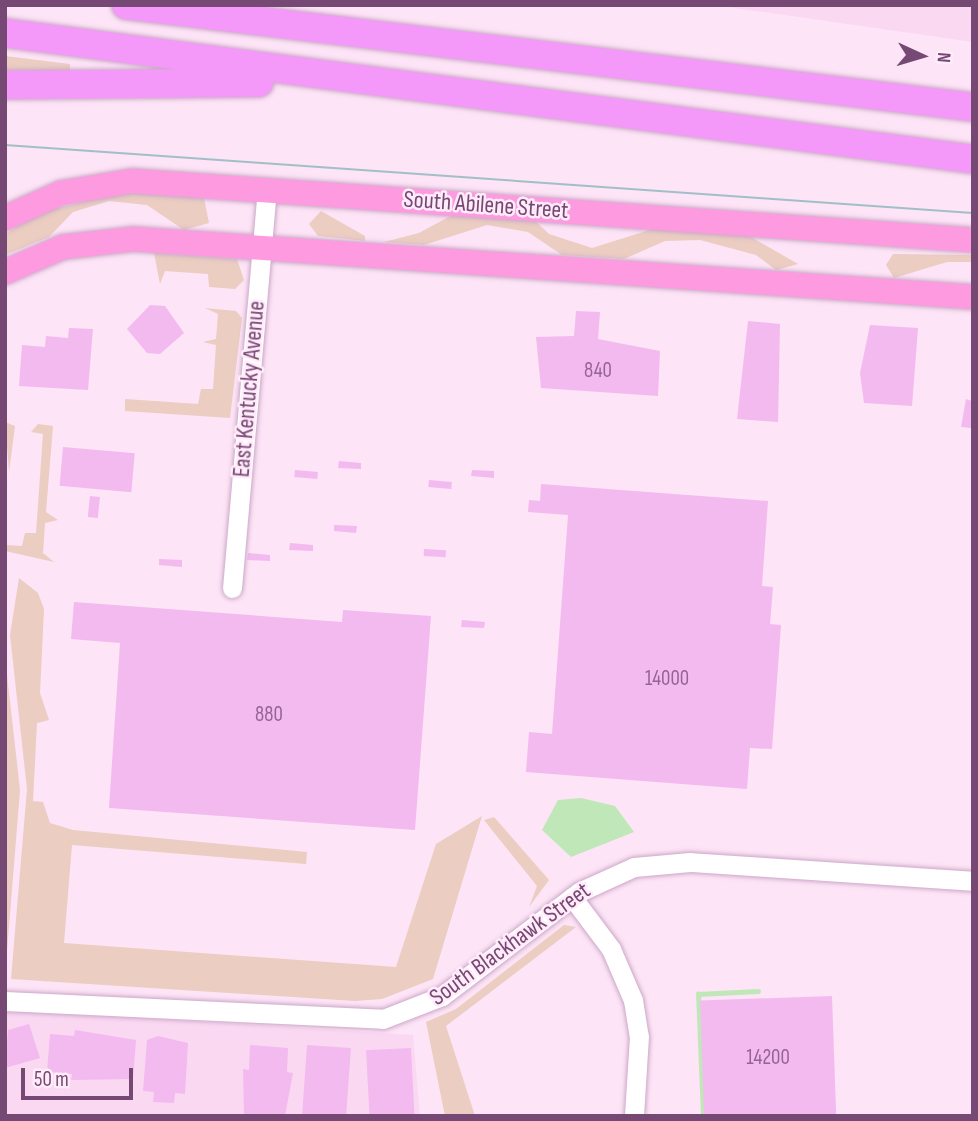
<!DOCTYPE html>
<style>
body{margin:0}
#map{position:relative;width:978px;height:1121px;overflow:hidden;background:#fde4f6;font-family:"Sofia Sans Condensed",sans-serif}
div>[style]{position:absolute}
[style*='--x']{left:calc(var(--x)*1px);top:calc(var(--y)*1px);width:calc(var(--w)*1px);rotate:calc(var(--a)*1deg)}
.residential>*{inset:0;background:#fad8f2}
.green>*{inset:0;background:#ebcdc2}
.water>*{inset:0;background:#c0e7b8}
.stream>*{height:4.5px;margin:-2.25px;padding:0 2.25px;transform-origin:2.25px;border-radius:2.25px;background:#c0e7b8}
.building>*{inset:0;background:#f3baef;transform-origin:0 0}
.roads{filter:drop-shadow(0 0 2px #cca7c8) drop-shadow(0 0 2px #cca7c8)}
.minor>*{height:19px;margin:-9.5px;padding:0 9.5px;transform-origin:9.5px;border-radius:9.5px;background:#fff}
.major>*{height:24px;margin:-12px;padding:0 12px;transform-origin:12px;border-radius:12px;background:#fe9adf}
.highway>*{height:28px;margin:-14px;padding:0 14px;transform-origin:14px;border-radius:14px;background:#f499f9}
.tram>*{height:2px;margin:-1px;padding:0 1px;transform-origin:1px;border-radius:1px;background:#a2bfc7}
span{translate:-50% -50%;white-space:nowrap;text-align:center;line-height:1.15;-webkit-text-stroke:5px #ffebf9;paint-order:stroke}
.number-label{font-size:21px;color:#956493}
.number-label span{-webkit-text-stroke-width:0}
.street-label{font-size:24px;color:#764874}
.frame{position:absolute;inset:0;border:7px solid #764874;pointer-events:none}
.north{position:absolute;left:887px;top:21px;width:70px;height:70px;-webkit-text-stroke:5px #ffebf9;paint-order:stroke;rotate:94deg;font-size:19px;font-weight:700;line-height:28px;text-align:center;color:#764874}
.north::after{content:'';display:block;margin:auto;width:24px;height:32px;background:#764874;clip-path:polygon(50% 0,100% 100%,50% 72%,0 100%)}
.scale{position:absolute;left:21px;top:1068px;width:112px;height:32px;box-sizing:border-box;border:4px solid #764874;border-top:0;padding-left:9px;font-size:21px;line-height:24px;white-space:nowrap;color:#764874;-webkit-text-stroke:5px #ffebf9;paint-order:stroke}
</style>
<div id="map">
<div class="residential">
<i style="clip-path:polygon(714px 5px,973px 5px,973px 42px)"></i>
<i style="clip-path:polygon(30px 1011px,413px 1035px,420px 1116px,5px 1116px,5px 1013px)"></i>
</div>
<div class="green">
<i style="clip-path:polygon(5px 56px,70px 64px,70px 71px,5px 73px)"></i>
<i style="clip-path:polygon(125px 192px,204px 198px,209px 223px,184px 230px,147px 205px,109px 201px,73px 212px,49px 237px,5px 255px,5px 234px,41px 212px)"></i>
<i style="clip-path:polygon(321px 211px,365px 236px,365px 241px,318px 236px,309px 224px)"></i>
<i style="clip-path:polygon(456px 213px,532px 218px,549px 234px,592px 248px,659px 227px,746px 234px,798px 264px,776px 270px,756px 255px,700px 240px,665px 241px,624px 259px,562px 255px,528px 232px,487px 225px,424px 245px,384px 242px,419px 233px)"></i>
<i style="clip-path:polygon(154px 253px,237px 259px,244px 280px,235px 289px,209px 287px,208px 274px,165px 271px,160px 284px)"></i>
<i style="clip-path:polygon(893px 254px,973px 255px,973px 262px,947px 262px,894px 278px,886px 265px)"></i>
<i style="clip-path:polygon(205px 308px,236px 311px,242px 318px,230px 418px,125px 411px,125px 399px,198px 404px,201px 389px,213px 389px,216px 345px,203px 342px,216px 339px,218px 314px)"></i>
<i style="clip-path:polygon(5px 422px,15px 426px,5px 503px,9px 471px)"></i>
<i style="clip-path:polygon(38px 424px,53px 426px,46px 512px,58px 520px,45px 523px,43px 553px,54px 562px,5px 551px,5px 545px,22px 546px,25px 533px,36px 533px,43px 434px,31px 432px)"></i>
<i style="clip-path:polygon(19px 578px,38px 593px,44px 609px,40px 693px,49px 720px,37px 723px,33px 801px,43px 802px,50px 823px,73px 830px,307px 852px,306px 864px,72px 845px,64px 943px,396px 967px,436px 844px,482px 816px,433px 979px,382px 999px,355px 1001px,11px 979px,27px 789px,10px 635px)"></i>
<i style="clip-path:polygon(5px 657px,20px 790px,5px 976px)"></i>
<i style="clip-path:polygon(494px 817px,549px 880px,529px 907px,537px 886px,484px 820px)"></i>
<i style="clip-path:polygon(564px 925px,576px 927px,446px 1026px,475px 1116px,445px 1116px,426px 1022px,456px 1009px)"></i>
</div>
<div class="water">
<i style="clip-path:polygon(581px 798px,615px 806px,634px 832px,571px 857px,542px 830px,558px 800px)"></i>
</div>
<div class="stream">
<i style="--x:703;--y:1116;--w:122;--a:-92.3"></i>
<i style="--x:698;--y:994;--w:60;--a:-2.9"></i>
</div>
<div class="building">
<i style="clip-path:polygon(150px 305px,165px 306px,184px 333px,160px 354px,147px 353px,127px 329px)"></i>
<i style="clip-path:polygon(576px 311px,600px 312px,598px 339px,660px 351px,658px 396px,541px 388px,536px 337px,574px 336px)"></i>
<i style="clip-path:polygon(748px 321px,780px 324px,778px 422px,737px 419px)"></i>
<i style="clip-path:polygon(870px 325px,918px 328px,912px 406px,864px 403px,860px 373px)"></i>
<i style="clip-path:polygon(69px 328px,93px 329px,88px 390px,19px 386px,22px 345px,45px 347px,46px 336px,68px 338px)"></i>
<i style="clip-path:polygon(966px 399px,972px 401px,971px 428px,961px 427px)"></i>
<i style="left:63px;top:447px;width:72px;height:39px;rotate:5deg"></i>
<i style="clip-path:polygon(339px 461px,361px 463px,361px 469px,338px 468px)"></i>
<i style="left:295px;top:470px;width:23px;height:7px;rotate:5deg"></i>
<i style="clip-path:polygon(472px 470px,494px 471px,494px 478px,471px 476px)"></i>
<i style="left:429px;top:480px;width:23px;height:7px;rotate:5deg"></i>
<i style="clip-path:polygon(541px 484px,768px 501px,762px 586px,773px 587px,770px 624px,781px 625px,772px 749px,750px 748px,747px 789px,526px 772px,529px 732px,552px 734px,568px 515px,528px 512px,529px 500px,540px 501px)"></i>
<i style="left:90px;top:496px;width:10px;height:21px;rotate:6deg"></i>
<i style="clip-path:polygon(334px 525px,357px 526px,356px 533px,334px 531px)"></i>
<i style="clip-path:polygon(290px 543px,313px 545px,313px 551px,289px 550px)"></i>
<i style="left:424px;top:549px;width:22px;height:7px;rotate:3deg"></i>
<i style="clip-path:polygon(248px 553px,270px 555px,270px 561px,247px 560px)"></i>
<i style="clip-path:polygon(159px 559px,182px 560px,182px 567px,159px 565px)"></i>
<i style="clip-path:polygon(74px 602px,342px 622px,343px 610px,431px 616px,415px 830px,109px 808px,120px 643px,71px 639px)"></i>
<i style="clip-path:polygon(462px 620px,485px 622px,484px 628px,461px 627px)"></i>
<i style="left:832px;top:996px;width:120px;height:132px;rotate:88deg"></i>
<i style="clip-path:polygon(29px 1024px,40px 1058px,5px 1068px,8px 1030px)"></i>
<i style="clip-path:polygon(75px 1030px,136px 1040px,133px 1079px,71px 1080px,72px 1074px,47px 1072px,50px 1034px,74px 1036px)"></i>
<i style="clip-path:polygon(158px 1036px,188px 1043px,185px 1094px,175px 1093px,174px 1103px,153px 1102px,154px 1092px,143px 1091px,147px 1040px)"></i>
<i style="clip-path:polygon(250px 1045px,288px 1048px,287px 1072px,293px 1073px,285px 1116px,244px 1116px,243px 1069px,249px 1070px)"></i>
<i style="left:307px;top:1045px;width:44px;height:71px;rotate:4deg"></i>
<i style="left:411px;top:1048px;width:68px;height:45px;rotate:87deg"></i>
</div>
<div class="roads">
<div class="minor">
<i style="--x:232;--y:588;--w:400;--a:-85"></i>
<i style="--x:572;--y:897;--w:65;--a:53.1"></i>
<i style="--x:611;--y:949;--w:56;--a:66.7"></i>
<i style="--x:633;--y:1000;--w:36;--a:81"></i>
<i style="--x:639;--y:1036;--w:80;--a:93.6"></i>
<i style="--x:5;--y:1001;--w:378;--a:2.7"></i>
<i style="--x:383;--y:1019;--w:63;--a:-21.3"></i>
<i style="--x:442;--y:996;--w:172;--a:-37.2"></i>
<i style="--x:579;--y:892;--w:60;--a:-24.4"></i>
<i style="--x:634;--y:867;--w:56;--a:-5.1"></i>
<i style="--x:690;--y:862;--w:284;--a:3.8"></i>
</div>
<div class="major">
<i style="--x:5;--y:218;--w:61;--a:-24.1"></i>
<i style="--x:61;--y:193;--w:72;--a:-9.6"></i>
<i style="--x:132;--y:181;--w:843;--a:4.01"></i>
<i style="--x:5;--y:272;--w:63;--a:-23.3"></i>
<i style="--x:63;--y:247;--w:70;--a:-6.5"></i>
<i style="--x:133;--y:239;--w:842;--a:3.95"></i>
</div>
<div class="highway">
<i style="--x:126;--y:5;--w:853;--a:6.87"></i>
<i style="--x:5;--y:33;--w:976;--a:7.42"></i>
<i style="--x:5;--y:85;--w:254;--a:-0.5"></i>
</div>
</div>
<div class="tram">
<i style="--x:5;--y:145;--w:970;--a:4.02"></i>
</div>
<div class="number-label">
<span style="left:598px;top:371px">840</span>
<span style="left:667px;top:679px">14000</span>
<span style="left:269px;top:715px">880</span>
<span style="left:768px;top:1058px">14200</span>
</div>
<div class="street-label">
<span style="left:486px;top:205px;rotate:4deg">South Abilene Street</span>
<span style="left:249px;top:389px;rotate:-85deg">East Kentucky Avenue</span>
<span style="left:510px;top:944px;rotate:-36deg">South Blackhawk Street</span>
</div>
<div class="frame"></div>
<div class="north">N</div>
<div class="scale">50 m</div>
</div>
